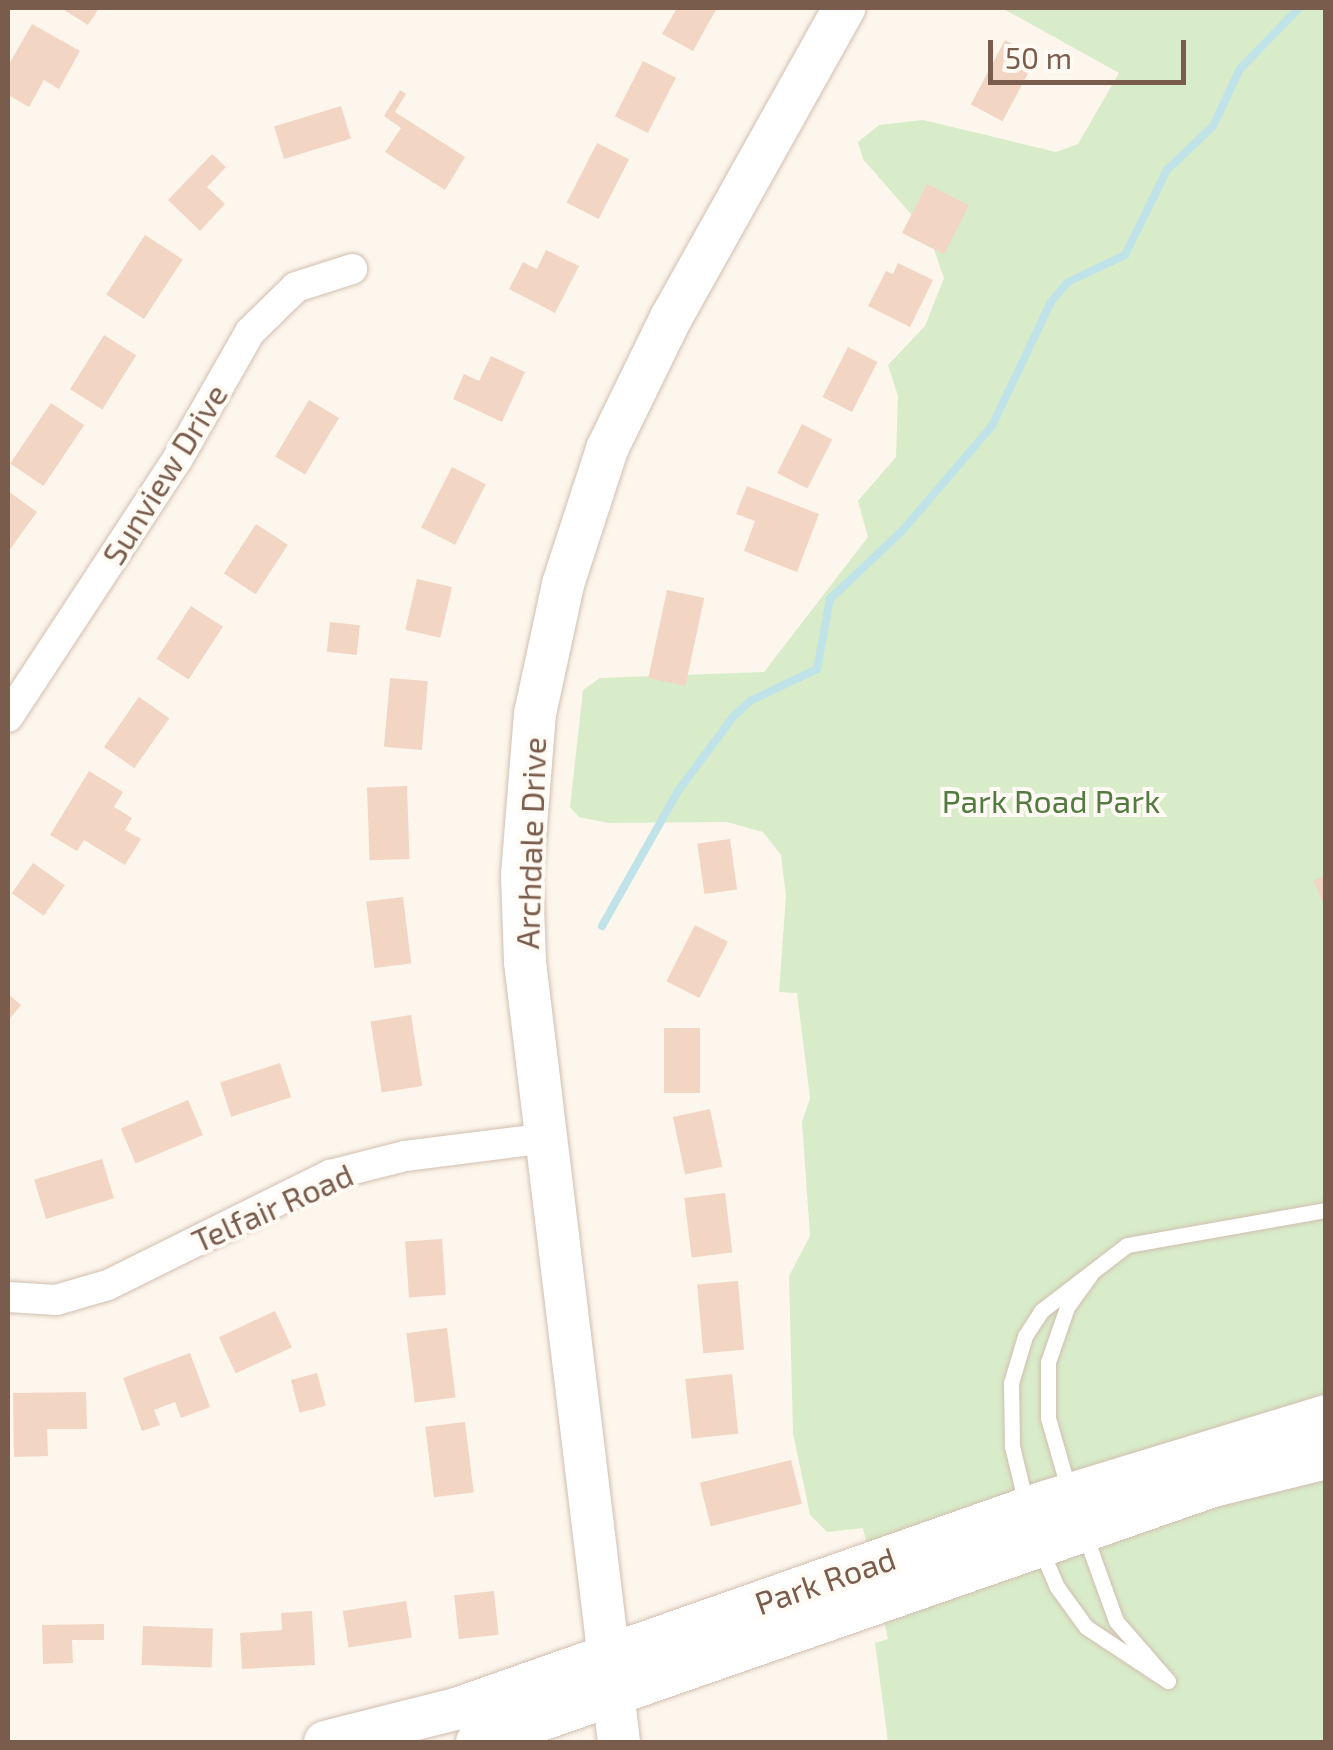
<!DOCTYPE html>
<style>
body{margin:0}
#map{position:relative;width:1333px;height:1750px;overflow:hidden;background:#fdf6ec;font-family:"Exo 2",sans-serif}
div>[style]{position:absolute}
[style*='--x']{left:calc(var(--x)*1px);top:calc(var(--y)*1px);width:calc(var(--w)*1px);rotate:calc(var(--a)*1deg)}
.green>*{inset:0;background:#d8ecc9}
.stream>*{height:8px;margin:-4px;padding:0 4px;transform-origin:4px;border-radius:4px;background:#bfe3e8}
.building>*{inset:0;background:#f3d5c3;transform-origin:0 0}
.roads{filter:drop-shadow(0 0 2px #d1beb0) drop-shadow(0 0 2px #d1beb0)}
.lane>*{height:15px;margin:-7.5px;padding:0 7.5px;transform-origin:7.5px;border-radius:7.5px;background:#fff}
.street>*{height:30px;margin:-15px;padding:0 15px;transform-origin:15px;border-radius:15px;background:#fff}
.secondary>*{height:42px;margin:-21px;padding:0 21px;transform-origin:21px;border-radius:21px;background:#fff}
span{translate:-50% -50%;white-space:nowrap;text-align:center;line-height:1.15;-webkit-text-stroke:8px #fffaf3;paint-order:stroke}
.street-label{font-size:32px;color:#7a5c4d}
.park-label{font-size:32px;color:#537a41}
.frame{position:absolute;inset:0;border:10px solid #7a5c4d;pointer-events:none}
.scale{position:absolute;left:988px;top:40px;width:198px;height:45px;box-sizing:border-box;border:5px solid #7a5c4d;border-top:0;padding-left:12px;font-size:30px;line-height:35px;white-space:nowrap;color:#7a5c4d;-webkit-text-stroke:8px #fffaf3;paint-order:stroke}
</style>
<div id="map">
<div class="green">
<i style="clip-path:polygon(1002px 8px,1325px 8px,1325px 1742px,888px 1742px,875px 1643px,888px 1639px,863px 1528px,827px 1532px,810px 1515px,793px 1433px,789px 1276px,810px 1236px,802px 1122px,810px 1098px,797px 993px,779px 992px,786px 896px,781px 855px,763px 832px,727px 822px,609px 823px,579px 817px,570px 807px,583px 690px,600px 678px,764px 672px,868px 537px,858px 501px,896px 457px,898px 396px,888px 365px,925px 326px,944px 278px,929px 235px,863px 159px,858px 142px,879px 125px,923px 120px,1056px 152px,1078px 144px,1119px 73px)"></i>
</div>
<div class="stream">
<i style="--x:602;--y:926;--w:155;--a:-60.6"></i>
<i style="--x:678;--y:791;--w:92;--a:-53.4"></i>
<i style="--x:733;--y:717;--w:23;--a:-43"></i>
<i style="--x:750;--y:701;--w:74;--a:-25.5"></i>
<i style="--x:817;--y:669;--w:71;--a:-79.5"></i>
<i style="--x:830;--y:599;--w:99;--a:-43.4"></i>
<i style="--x:902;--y:531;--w:138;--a:-49.4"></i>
<i style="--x:992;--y:426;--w:137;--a:-64.6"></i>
<i style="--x:1051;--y:302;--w:26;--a:-50"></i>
<i style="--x:1068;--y:282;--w:63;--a:-25.3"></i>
<i style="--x:1125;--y:255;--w:95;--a:-63.7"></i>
<i style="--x:1167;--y:170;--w:64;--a:-43.7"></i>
<i style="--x:1213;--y:126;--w:63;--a:-64.7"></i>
<i style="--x:1240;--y:69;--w:85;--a:-46"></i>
</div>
<div class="building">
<i style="clip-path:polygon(61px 8px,99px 8px,88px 25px)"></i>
<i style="clip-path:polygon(677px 8px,717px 8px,693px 51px,662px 34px)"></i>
<i style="clip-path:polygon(32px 24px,80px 51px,59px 89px,44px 80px,29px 107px,8px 95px,8px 66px)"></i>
<i style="left:1005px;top:40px;width:36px;height:73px;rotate:28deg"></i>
<i style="left:643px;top:61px;width:37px;height:62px;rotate:27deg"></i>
<i style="clip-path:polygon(400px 90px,406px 94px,395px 112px,465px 157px,445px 190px,385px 152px,401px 128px,384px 116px)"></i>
<i style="left:341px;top:106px;width:34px;height:70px;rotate:73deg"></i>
<i style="left:597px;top:143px;width:36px;height:67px;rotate:27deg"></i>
<i style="clip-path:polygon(212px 154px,226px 167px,207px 187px,225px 204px,200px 231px,168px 200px)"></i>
<i style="left:927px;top:184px;width:47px;height:55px;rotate:27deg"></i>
<i style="left:145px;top:235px;width:45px;height:71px;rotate:33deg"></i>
<i style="clip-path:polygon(546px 250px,579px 266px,555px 313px,509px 289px,523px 262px,537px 269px)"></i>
<i style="clip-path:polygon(898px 263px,933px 280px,910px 327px,868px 306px,886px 271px,893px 274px)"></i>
<i style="left:104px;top:335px;width:38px;height:64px;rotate:32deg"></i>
<i style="left:848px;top:347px;width:33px;height:56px;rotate:27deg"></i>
<i style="clip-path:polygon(491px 356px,525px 372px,502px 422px,453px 399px,464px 374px,479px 381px)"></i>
<i style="left:309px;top:400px;width:35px;height:66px;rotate:31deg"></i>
<i style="left:51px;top:403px;width:40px;height:73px;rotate:34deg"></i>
<i style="left:802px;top:424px;width:34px;height:55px;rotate:27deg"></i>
<i style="left:452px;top:467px;width:38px;height:68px;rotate:27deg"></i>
<i style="clip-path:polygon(747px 486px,819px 514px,797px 572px,744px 551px,755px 521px,736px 514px)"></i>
<i style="clip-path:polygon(8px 491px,37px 512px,8px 552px)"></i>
<i style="left:256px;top:524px;width:38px;height:59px;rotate:33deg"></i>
<i style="left:417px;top:579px;width:36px;height:52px;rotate:13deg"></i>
<i style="left:667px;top:590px;width:38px;height:90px;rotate:12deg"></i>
<i style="left:191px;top:606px;width:38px;height:63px;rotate:33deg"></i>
<i style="left:330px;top:622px;width:30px;height:30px;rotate:6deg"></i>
<i style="left:390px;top:678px;width:38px;height:69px;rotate:5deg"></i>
<i style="left:139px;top:697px;width:37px;height:61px;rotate:35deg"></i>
<i style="clip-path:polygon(89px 771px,123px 792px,114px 807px,132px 818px,125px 830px,141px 839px,125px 865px,84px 840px,77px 851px,50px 835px)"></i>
<i style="left:407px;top:786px;width:73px;height:40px;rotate:88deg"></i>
<i style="left:730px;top:839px;width:51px;height:33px;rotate:82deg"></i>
<i style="left:33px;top:863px;width:39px;height:37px;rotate:35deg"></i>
<i style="clip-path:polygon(1326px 875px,1326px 908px,1313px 881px)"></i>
<i style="left:403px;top:897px;width:67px;height:37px;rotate:83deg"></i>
<i style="left:695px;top:925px;width:37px;height:63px;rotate:27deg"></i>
<i style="clip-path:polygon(8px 994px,21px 1005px,8px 1021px)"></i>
<i style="left:411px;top:1015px;width:72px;height:41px;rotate:81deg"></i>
<i style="left:664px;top:1028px;width:36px;height:65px"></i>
<i style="left:280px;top:1063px;width:36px;height:63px;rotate:72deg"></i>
<i style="left:188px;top:1100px;width:38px;height:73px;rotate:67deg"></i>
<i style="left:710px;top:1109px;width:59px;height:38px;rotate:78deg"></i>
<i style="left:102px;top:1159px;width:41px;height:71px;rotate:73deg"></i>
<i style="left:725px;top:1193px;width:60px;height:41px;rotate:83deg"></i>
<i style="left:442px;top:1239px;width:56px;height:37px;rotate:86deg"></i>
<i style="left:738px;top:1281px;width:69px;height:41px;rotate:85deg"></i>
<i style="left:275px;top:1311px;width:40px;height:62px;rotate:65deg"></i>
<i style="left:447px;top:1328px;width:70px;height:41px;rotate:83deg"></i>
<i style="clip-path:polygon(190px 1353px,210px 1407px,181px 1418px,175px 1402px,154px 1410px,160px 1425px,142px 1431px,123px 1378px)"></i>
<i style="left:317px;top:1373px;width:34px;height:27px;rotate:75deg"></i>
<i style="left:732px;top:1374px;width:60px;height:47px;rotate:84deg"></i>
<i style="clip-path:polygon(86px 1392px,87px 1429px,47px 1429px,48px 1456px,14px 1457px,13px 1393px)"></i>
<i style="left:465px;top:1422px;width:71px;height:40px;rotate:83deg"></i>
<i style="left:791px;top:1460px;width:45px;height:94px;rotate:76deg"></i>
<i style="left:494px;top:1591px;width:44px;height:40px;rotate:84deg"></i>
<i style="left:406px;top:1601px;width:37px;height:64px;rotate:81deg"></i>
<i style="clip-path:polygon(312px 1611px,315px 1665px,242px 1669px,240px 1633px,282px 1630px,281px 1613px)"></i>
<i style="clip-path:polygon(104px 1624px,104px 1640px,72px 1640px,73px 1663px,43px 1664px,42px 1625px)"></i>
<i style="left:143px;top:1626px;width:70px;height:39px;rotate:2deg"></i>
</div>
<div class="roads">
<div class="lane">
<i style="--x:1069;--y:1491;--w:76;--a:-106"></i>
<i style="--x:1048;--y:1418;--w:56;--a:-90"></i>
<i style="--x:1048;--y:1362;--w:58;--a:-70.9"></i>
<i style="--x:1067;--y:1307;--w:39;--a:-54"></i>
<i style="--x:1026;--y:1504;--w:60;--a:-103.6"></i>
<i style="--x:1012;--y:1446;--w:63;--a:-90.9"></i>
<i style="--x:1011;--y:1383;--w:49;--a:-73.4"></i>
<i style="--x:1025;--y:1336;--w:30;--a:-57"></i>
<i style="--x:1041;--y:1311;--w:108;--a:-37.5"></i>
<i style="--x:1127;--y:1245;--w:202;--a:-10"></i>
<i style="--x:1041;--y:1550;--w:40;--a:66.6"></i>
<i style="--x:1057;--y:1587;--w:49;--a:54.1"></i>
<i style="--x:1086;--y:1627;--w:98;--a:33.4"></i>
<i style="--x:1168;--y:1681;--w:79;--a:-130.9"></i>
<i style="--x:1116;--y:1621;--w:95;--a:-109.8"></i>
</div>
<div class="street">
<i style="--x:8;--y:717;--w:308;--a:-56.7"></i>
<i style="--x:177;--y:460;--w:147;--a:-60.3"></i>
<i style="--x:250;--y:332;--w:64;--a:-44.4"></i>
<i style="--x:296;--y:287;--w:59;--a:-17.8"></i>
<i style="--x:8;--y:1297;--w:48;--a:3.6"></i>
<i style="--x:56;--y:1300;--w:54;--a:-16.1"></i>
<i style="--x:108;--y:1285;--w:248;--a:-26.4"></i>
<i style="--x:330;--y:1175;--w:77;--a:-14.2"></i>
<i style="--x:405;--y:1156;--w:143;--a:-7.2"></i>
</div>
<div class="secondary">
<i style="--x:325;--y:1742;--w:138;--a:-14.2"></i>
<i style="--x:459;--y:1708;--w:621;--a:-19.37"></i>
<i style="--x:1045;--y:1502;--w:294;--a:-17"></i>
<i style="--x:477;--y:1742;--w:779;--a:-19.18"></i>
<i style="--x:1213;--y:1486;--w:116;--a:-13.9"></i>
<i style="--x:619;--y:1742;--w:786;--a:-96.87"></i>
<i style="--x:525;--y:962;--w:87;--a:-92"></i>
<i style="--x:522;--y:875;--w:162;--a:-85.4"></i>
<i style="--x:535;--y:714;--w:133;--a:-77.8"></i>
<i style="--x:563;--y:584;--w:142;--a:-71.9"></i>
<i style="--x:607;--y:449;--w:146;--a:-64"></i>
<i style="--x:671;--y:318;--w:355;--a:-60.8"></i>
</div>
</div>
<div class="street-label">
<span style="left:164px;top:474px;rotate:-58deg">Sunview Drive</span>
<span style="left:530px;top:843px;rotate:-88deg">Archdale Drive</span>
<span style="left:272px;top:1207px;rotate:-24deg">Telfair Road</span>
<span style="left:825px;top:1580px;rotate:-19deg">Park Road</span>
</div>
<div class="park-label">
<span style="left:1051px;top:800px">Park Road Park</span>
</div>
<div class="frame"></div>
<div class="scale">50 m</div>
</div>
